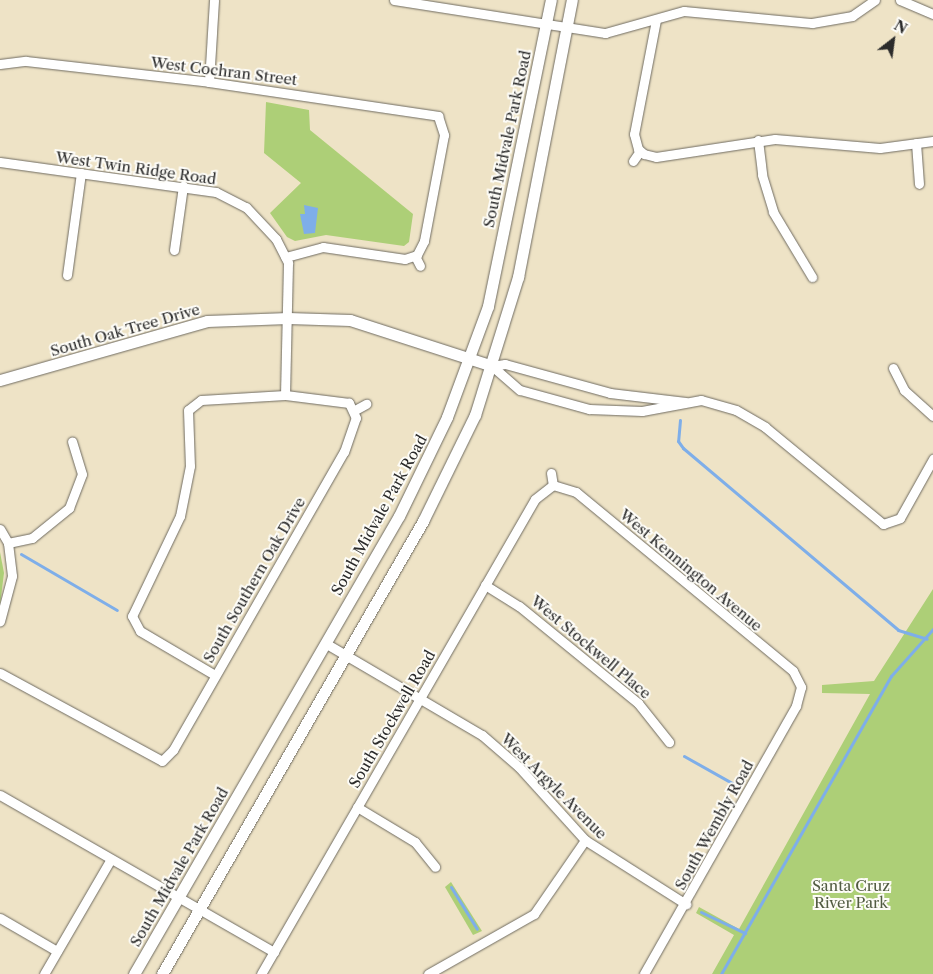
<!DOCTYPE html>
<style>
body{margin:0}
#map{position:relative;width:933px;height:974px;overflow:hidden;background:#eee3c6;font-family:"Libre Caslon Text",serif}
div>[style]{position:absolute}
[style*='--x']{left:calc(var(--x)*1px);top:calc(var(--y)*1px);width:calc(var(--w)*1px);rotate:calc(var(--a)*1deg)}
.green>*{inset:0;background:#adcf77}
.water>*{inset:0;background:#7eaee9}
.stream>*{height:3px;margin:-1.5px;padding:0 1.5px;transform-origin:1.5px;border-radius:1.5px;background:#7eaee9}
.roads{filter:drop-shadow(0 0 1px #6f6b61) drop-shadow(0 0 1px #6f6b61)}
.street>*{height:9px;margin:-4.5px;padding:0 4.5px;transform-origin:4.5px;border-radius:4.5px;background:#fff}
.secondary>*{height:11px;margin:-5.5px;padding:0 5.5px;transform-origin:5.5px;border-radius:5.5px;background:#fff}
span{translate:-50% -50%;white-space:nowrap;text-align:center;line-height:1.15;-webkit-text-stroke:4px #fdfcf7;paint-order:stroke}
.street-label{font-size:15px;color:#2b2b2b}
.park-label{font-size:15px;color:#525c42}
.north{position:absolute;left:868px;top:15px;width:50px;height:50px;-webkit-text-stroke:4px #fdfcf7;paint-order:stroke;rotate:30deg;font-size:14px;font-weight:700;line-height:20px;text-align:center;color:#2b2b2b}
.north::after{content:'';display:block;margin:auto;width:18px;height:22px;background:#2b2b2b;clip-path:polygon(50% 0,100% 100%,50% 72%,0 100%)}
</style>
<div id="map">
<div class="green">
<i style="clip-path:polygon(266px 102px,309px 110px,310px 130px,413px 214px,409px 242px,404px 246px,326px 235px,295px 241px,287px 237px,270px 213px,301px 183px,264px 153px)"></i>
<i style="clip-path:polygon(0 552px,4px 573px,0 605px)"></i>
<i style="clip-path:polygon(933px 589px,933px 974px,712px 974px,734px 935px,696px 913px,699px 907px,739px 929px,870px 694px,822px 693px,822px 685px,874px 681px)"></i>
<i style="clip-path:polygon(451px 882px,482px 931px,473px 935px,445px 887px)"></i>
</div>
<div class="water">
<i style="clip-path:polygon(304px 205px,318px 208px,315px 233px,304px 234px,300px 214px,305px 214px)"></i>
</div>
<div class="stream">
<i style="--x:680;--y:420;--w:21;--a:95"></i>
<i style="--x:678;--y:441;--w:9;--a:54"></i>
<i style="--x:683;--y:448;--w:282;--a:40.2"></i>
<i style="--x:898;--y:630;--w:30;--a:17"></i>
<i style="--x:21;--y:554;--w:111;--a:30.3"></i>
<i style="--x:684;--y:756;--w:63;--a:29.4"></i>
<i style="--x:451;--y:887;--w:49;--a:58.2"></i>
<i style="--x:701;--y:912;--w:49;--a:25.5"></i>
<i style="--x:721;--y:974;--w:343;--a:-60.3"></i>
<i style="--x:891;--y:676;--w:63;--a:-48.2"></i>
</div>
<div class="roads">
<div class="street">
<i style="--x:394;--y:0;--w:214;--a:8.9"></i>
<i style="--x:605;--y:33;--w:82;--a:-15.6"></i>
<i style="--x:684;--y:11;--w:129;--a:5.4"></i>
<i style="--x:812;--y:23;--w:41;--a:-9.9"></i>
<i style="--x:852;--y:16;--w:28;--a:-35"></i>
<i style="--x:900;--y:0;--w:36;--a:23"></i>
<i style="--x:656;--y:20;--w:116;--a:100.9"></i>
<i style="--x:634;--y:134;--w:16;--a:75"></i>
<i style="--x:638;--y:149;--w:8;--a:40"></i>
<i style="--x:644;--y:154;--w:12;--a:14"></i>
<i style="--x:656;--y:157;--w:120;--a:-8.6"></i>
<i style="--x:775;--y:139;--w:105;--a:4.9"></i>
<i style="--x:880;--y:148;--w:53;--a:-7.5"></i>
<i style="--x:0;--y:64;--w:26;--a:-7"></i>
<i style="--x:26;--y:61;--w:184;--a:6.5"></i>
<i style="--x:209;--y:82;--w:232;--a:8.4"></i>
<i style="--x:438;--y:116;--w:20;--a:72"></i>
<i style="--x:444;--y:135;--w:108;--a:100.7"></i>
<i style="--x:424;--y:241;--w:16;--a:117"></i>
<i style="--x:417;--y:255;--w:13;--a:162"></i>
<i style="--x:405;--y:259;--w:83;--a:-171.7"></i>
<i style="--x:323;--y:247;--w:39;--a:165"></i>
<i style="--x:209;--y:82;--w:82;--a:-86.5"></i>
<i style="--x:758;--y:140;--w:35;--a:83"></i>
<i style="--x:762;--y:175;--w:39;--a:73"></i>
<i style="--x:773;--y:212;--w:76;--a:59"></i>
<i style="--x:916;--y:143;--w:41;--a:85.8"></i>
<i style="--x:633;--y:161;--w:12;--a:-55"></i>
<i style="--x:0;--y:162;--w:218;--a:7.9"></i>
<i style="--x:216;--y:192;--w:34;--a:27"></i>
<i style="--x:246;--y:207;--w:44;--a:46.8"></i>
<i style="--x:276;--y:239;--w:27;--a:63"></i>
<i style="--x:288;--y:263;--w:132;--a:91.3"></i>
<i style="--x:174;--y:250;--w:65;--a:-82"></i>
<i style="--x:415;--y:256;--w:11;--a:63"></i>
<i style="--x:67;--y:275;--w:103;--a:-82.2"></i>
<i style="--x:492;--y:366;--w:37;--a:41"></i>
<i style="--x:520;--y:390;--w:72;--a:15.4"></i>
<i style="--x:589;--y:409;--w:53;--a:2.2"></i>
<i style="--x:642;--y:411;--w:60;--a:-10.6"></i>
<i style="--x:701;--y:400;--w:36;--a:16"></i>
<i style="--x:736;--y:410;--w:34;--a:30"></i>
<i style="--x:765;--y:427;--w:153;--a:39.4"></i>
<i style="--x:883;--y:524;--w:18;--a:-19"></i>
<i style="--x:900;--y:518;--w:68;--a:-60.8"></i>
<i style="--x:492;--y:366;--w:13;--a:-9"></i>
<i style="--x:505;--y:364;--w:109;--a:15.4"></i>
<i style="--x:610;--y:393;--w:76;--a:6.8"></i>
<i style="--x:893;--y:368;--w:25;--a:63"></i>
<i style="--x:904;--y:390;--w:39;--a:42"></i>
<i style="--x:355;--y:410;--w:13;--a:-29"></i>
<i style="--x:551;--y:473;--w:12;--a:81"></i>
<i style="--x:0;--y:529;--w:16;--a:60"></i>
<i style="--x:8;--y:543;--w:33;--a:83"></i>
<i style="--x:12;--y:576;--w:47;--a:104.9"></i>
<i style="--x:8;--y:543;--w:25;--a:-12"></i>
<i style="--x:32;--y:538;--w:48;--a:-39"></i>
<i style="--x:69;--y:508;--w:36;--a:-69"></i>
<i style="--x:82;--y:474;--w:34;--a:-107"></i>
<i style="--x:485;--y:585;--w:40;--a:32"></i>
<i style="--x:519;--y:606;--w:154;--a:39.2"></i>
<i style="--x:638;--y:703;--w:50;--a:51.5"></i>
<i style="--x:325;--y:643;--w:182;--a:30.4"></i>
<i style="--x:482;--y:735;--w:49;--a:40.9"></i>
<i style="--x:519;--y:767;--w:98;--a:47.9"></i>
<i style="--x:585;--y:840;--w:120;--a:32.4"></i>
<i style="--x:0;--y:673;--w:184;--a:28.5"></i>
<i style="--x:162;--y:761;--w:16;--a:-45"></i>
<i style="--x:173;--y:750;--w:344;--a:-60.2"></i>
<i style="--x:344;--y:452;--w:36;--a:-71"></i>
<i style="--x:356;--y:418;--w:17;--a:-115"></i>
<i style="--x:349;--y:403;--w:64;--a:-172.9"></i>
<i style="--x:285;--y:395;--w:84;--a:176.6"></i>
<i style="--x:201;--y:400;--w:16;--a:142"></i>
<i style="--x:188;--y:410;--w:56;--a:88"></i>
<i style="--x:190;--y:466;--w:51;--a:101.3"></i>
<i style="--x:180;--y:516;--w:111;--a:115.6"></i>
<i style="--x:132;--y:616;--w:17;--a:62"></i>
<i style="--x:140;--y:631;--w:87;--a:30.4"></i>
<i style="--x:0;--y:795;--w:316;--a:29.8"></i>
<i style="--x:357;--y:807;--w:68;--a:31.1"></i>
<i style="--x:415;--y:842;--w:32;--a:51"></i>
<i style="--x:0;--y:918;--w:66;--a:30.1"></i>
<i style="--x:44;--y:974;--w:133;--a:-59.8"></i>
<i style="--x:261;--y:974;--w:548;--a:-60.02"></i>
<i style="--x:535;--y:499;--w:23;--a:-38"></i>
<i style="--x:553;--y:485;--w:24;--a:17"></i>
<i style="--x:576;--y:492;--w:281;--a:39.5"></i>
<i style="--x:793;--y:671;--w:18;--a:63"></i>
<i style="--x:801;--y:687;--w:20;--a:105"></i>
<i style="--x:796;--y:706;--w:308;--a:119.6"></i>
<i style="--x:428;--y:974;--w:122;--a:-29.5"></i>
<i style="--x:534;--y:914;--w:90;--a:-55.4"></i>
</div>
<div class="secondary">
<i style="--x:0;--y:380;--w:215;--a:-15.9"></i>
<i style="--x:207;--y:321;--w:81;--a:-2.1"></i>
<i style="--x:288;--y:318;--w:62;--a:1.8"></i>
<i style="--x:350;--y:320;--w:149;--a:17.9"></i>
<i style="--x:134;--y:974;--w:529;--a:-59.95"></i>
<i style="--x:399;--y:516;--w:110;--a:-64.1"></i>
<i style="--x:447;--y:417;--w:118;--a:-69.7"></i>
<i style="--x:488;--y:306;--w:312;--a:-78.4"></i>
<i style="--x:162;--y:974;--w:523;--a:-60.05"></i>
<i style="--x:423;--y:521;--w:118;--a:-63.9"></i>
<i style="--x:475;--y:415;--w:145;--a:-72.7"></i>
<i style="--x:518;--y:277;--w:282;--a:-79"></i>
</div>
</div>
<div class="street-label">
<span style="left:224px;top:71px;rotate:7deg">West Cochran Street</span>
<span style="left:507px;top:139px;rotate:-78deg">South Midvale Park Road</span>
<span style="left:136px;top:168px;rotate:8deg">West Twin Ridge Road</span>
<span style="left:125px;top:330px;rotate:-16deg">South Oak Tree Drive</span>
<span style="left:379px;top:515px;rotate:-61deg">South Midvale Park Road</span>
<span style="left:691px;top:570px;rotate:40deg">West Kennington Avenue</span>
<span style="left:254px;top:580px;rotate:-60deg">South Southern Oak Drive</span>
<span style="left:591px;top:647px;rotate:40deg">West Stockwell Place</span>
<span style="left:392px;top:719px;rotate:-60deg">South Stockwell Road</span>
<span style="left:554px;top:786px;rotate:45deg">West Argyle Avenue</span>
<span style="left:714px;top:825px;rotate:-61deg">South Wembly Road</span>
<span style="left:179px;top:867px;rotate:-60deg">South Midvale Park Road</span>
</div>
<div class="park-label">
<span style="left:851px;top:894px">Santa Cruz<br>River Park</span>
</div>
<div class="north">N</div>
</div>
